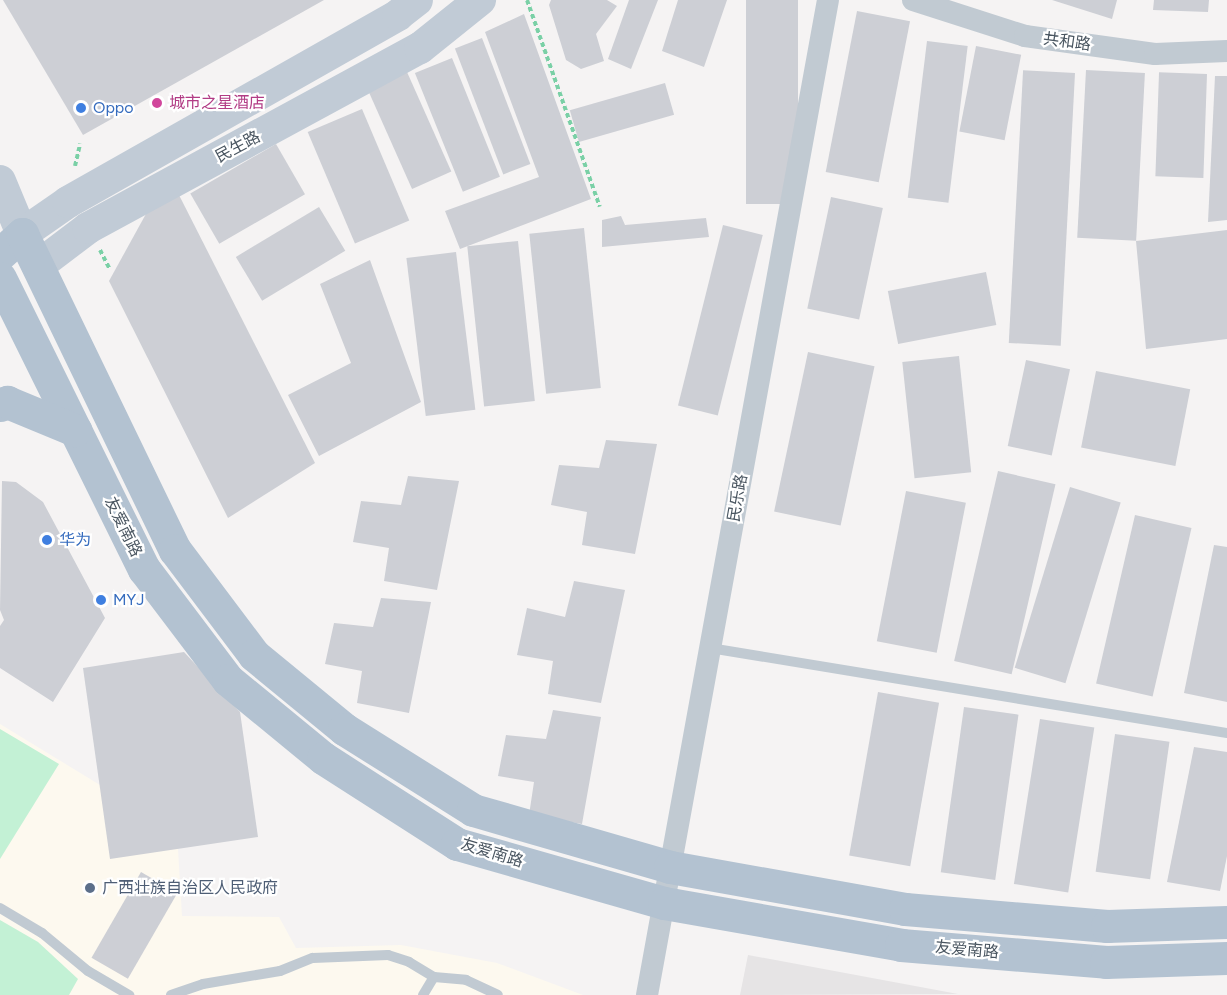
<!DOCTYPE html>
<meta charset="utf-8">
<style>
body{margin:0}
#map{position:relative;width:1227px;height:995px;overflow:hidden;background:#f5f3f3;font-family:Figtree,"Noto Sans SC",sans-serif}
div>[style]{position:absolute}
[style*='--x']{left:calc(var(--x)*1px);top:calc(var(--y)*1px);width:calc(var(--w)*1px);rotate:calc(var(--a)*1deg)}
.commercial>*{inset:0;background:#fdf9ef}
.education>*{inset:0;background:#e6e4e5}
.green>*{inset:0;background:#c3f1d5}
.building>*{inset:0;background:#cdcfd5;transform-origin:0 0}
.path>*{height:4px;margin-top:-2px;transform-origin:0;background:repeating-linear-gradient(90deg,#7ad0a6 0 4.5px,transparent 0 7.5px)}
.service>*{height:10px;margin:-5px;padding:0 5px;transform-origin:5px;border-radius:5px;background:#c1cad2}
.minor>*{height:22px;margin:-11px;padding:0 11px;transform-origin:11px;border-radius:11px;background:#c1cad2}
.secondary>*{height:32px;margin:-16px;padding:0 16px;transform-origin:16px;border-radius:16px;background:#c1cbd6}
.primary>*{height:33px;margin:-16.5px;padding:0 16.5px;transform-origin:16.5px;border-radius:16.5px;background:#b3c2d1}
.dots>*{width:16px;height:16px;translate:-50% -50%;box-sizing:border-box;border:3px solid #fff;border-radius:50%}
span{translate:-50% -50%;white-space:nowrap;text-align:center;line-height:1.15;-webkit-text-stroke:4.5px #fff;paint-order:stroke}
.street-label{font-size:16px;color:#4a5661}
.hotel-label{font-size:16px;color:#b23c85}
.left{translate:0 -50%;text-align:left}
.shop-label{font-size:16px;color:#366cbe}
.service-label{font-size:16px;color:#4e5e75}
</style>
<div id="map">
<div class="commercial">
<i style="clip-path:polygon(0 724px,100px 785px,178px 849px,182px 916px,279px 917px,296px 948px,401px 945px,497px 963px,583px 995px,0 995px)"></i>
</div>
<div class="education">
<i style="clip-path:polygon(748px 955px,958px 994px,740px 995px)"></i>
</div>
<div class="green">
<i style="clip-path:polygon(0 729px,59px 764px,0 859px)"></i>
<i style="clip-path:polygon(0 920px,38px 942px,78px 979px,69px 995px,0 995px)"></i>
</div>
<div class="building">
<i style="clip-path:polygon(3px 0,324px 0,83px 135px)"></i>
<i style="clip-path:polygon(551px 0,607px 0,617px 6px,596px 34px,604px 61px,581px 69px,566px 60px,549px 5px)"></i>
<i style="clip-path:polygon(629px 0,658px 0,631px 69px,608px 59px)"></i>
<i style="clip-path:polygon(678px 0,727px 0,704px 67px,662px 51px)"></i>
<i style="left:746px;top:0;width:52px;height:204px"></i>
<i style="clip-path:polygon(1052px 0,1117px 0,1112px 19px)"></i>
<i style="clip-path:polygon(1154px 0,1209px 0,1208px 12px,1153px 10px)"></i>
<i style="left:857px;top:11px;width:54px;height:164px;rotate:11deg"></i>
<i style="clip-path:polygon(524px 14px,591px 199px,460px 249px,445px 211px,539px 177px,485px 32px)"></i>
<i style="left:482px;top:38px;width:135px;height:29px;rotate:69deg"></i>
<i style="left:927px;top:41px;width:41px;height:158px;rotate:7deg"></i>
<i style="left:976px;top:46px;width:46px;height:87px;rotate:11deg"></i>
<i style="left:452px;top:58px;width:128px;height:40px;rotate:68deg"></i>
<i style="left:1086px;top:70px;width:59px;height:168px;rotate:3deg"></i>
<i style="left:407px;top:72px;width:109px;height:43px;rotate:66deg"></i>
<i style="left:1075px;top:73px;width:273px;height:52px;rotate:93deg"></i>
<i style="left:1207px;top:74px;width:104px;height:48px;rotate:92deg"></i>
<i style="clip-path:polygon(1215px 76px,1227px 76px,1227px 220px,1208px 222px)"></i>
<i style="left:665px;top:83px;width:33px;height:99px;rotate:74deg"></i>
<i style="left:362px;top:109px;width:121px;height:59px;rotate:67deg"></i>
<i style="left:276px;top:144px;width:58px;height:99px;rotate:60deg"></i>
<i style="clip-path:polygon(179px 195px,315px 463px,228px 518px,109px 281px,147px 212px)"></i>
<i style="left:831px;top:197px;width:53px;height:114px;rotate:12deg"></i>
<i style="left:319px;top:207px;width:51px;height:97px;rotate:59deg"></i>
<i style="clip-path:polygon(621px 216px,625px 225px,706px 218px,709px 237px,602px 247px,602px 220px)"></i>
<i style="left:723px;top:225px;width:41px;height:186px;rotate:14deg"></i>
<i style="left:584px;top:228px;width:161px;height:55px;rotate:84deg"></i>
<i style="clip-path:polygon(1227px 230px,1227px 339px,1146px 349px,1136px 241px)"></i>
<i style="left:518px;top:241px;width:161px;height:51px;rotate:84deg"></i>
<i style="left:456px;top:252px;width:159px;height:50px;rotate:83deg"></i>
<i style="clip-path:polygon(370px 260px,421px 402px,319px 456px,288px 395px,351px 363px,320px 284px)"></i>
<i style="left:986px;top:272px;width:54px;height:100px;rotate:79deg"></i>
<i style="left:808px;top:352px;width:68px;height:163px;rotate:12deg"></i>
<i style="left:959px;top:356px;width:117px;height:57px;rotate:84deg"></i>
<i style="left:1026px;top:360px;width:45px;height:88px;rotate:12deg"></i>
<i style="left:1096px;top:371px;width:96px;height:78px;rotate:11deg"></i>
<i style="clip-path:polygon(606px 440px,657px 444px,635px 554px,582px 545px,587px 512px,551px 505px,559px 465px,599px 468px)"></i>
<i style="left:998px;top:471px;width:59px;height:195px;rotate:13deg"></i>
<i style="clip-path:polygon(408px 476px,459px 481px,437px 590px,384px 581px,389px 548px,353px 542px,361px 501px,401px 505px)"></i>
<i style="clip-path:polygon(2px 481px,16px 482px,43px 502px,105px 618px,53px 702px,0 668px,0 626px,4px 620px,0 610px)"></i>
<i style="left:1070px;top:487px;width:53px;height:189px;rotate:17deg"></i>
<i style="left:906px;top:491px;width:61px;height:153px;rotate:11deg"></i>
<i style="left:1135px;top:515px;width:58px;height:173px;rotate:13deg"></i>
<i style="clip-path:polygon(1214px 545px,1227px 547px,1227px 702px,1184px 693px)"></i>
<i style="clip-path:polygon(574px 581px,625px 590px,601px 703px,548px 694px,553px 661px,517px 655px,527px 608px,565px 617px)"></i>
<i style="clip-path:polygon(381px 598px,431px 602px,409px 713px,357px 703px,362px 671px,325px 664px,334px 623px,373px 627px)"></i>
<i style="clip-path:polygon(184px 652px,240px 712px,258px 837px,110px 859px,83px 668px)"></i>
<i style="left:878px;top:692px;width:62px;height:166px;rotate:10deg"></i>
<i style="left:964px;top:707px;width:55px;height:167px;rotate:8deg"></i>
<i style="clip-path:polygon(553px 710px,601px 717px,582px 824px,529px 815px,534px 782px,498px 776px,506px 735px,546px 739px)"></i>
<i style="left:1040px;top:719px;width:55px;height:167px;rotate:9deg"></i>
<i style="left:1115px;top:734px;width:55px;height:139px;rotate:8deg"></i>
<i style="clip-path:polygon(1194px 747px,1227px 752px,1227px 856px,1220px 891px,1167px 882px)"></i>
<i style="left:141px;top:872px;width:42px;height:99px;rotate:30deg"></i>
</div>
<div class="path">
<i style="--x:527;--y:0;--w:219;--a:70.6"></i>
<i style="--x:75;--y:166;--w:23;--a:-77"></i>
<i style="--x:100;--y:250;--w:22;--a:63"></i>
</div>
<div class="service">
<i style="--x:710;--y:648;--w:524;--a:9.34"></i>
<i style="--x:0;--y:908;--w:49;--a:30.8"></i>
<i style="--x:42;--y:933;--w:60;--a:39.6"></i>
<i style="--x:88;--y:971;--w:48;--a:30.3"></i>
<i style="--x:171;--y:995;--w:34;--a:-19"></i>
<i style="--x:203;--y:984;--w:78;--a:-9.6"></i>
<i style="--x:280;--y:971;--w:35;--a:-22"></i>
<i style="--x:313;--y:958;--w:75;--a:-2.3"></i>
<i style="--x:388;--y:955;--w:22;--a:18"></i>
<i style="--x:409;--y:962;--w:29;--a:31"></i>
<i style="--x:434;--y:977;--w:32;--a:5"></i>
<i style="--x:466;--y:980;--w:35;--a:25"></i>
<i style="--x:423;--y:995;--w:21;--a:-59"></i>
</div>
<div class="minor">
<i style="--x:913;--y:0;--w:118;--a:17.8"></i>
<i style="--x:1025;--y:36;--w:131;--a:7.9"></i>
<i style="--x:1155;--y:54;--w:72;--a:-2.4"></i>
<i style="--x:647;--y:995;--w:1011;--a:-79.69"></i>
</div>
<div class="secondary">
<i style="--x:0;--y:181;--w:57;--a:67.5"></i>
<i style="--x:22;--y:234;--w:56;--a:-34.8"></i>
<i style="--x:68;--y:202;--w:379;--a:-29.5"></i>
<i style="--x:398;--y:15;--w:24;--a:-38"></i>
<i style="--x:38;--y:266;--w:63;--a:-37.2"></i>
<i style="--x:88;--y:228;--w:378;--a:-28.5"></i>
<i style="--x:420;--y:48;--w:77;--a:-38.7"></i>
</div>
<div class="primary">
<i style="--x:0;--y:254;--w:30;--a:-42"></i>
<i style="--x:22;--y:234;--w:351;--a:64.2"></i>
<i style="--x:175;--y:550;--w:131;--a:53"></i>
<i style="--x:254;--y:655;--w:117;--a:39.4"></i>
<i style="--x:344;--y:729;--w:152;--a:32.1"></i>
<i style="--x:473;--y:810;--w:205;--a:16.1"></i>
<i style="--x:670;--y:867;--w:239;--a:10.1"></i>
<i style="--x:905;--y:909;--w:203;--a:4.8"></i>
<i style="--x:1107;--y:926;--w:120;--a:-1.9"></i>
<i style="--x:0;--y:278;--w:325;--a:63.7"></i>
<i style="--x:144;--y:569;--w:139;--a:52.9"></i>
<i style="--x:228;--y:680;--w:123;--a:39.4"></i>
<i style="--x:323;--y:758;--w:159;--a:32.7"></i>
<i style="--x:457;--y:844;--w:215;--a:15.9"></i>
<i style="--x:664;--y:903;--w:241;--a:10"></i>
<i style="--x:901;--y:945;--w:206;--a:4.7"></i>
<i style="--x:1106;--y:962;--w:121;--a:-1.9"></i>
<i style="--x:0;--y:405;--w:8;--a:-23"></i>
<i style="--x:7;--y:402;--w:74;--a:22.4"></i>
</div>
<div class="dots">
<i style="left:157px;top:103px;background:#d1479c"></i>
<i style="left:81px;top:108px;background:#3f7fe0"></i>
<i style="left:47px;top:540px;background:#3f7fe0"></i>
<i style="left:101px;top:600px;background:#3f7fe0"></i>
<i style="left:90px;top:888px;background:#5c6f8a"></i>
</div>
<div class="street-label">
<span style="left:1067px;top:42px;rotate:8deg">共和路</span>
<span style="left:238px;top:147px;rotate:-28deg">民生路</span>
<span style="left:738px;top:498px;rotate:-80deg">民乐路</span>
<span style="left:123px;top:527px;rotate:64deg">友爱南路</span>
<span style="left:492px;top:853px;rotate:17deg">友爱南路</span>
<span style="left:967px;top:950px;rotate:5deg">友爱南路</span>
</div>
<div class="hotel-label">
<span class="left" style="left:169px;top:103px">城市之星酒店</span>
</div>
<div class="shop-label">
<span class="left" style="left:93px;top:108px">Oppo</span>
<span class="left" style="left:59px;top:540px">华为</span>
<span class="left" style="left:113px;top:600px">MYJ</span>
</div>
<div class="service-label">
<span class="left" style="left:102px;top:888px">广西壮族自治区人民政府</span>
</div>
</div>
